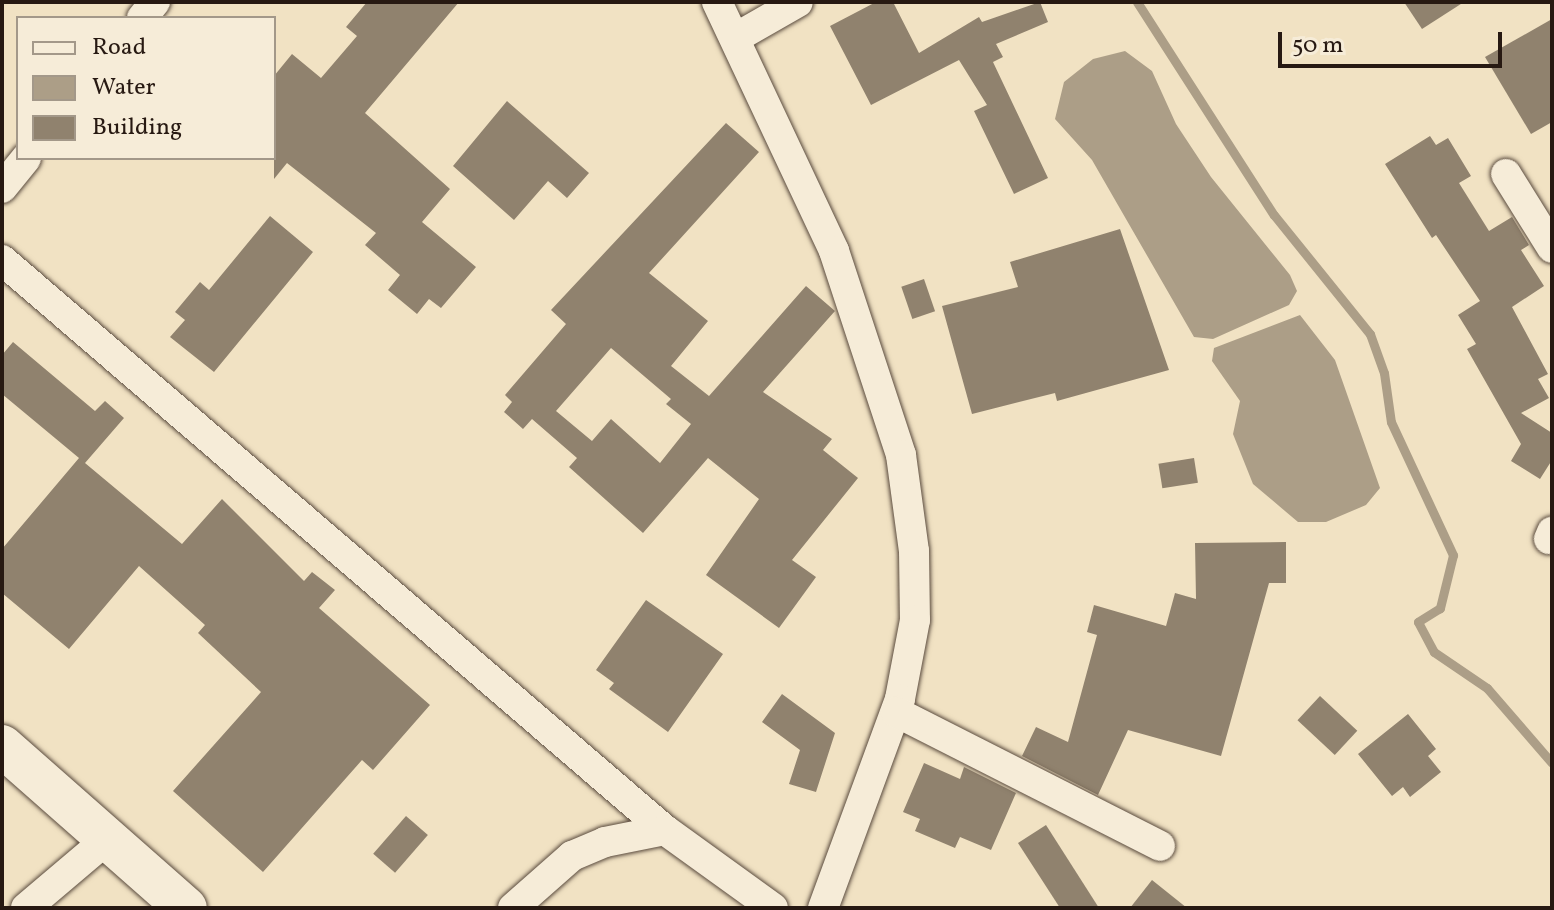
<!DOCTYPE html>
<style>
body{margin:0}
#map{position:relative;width:1554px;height:910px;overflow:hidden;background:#f1e2c3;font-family:Vollkorn,serif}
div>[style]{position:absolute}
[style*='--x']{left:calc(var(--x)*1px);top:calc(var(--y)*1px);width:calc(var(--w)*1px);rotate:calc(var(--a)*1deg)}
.water>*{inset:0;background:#ac9e87}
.stream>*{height:9px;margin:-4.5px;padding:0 4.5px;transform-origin:4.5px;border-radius:4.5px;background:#ac9e87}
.building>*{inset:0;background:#90826e;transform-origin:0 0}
.roads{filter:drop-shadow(0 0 2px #5a4b3e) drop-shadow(0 0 2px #5a4b3e)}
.street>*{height:30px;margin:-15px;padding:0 15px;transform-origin:15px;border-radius:15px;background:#f6ecd8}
.secondary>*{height:42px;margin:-21px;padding:0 21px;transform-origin:21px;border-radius:21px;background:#f6ecd8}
span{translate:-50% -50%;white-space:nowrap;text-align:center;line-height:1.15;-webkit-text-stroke:7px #f6ecd8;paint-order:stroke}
.frame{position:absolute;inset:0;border:4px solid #271912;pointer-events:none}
.legend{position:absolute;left:16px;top:16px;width:260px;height:144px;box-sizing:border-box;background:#f6ecd8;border:2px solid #a39889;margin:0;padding:10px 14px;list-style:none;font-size:24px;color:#271912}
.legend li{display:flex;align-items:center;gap:16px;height:40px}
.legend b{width:40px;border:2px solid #a39889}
.scale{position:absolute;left:1278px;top:32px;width:224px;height:36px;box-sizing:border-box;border:4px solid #271912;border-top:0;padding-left:10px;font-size:24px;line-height:28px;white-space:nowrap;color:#271912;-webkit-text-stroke:6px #f6ecd8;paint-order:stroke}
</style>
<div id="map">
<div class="water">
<i style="clip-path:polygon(1125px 51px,1152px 71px,1176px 124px,1211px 177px,1290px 275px,1297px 291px,1289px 305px,1213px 339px,1194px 337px,1092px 160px,1055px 119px,1064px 82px,1093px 59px)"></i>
<i style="clip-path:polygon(1300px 315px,1335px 360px,1380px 488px,1366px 505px,1326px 522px,1298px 522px,1253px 484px,1233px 434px,1240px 401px,1212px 361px,1214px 348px)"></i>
</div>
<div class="stream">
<i style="--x:1137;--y:2;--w:253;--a:57.3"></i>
<i style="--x:1274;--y:215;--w:153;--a:51.1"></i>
<i style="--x:1370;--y:334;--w:41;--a:70.3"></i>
<i style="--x:1384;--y:373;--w:49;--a:81.9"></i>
<i style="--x:1391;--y:422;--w:147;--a:65"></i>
<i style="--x:1453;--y:555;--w:55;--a:103.8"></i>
<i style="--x:1440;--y:608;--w:26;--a:148"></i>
<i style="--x:1418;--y:622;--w:34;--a:62"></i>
<i style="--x:1434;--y:652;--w:64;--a:34.2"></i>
<i style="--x:1487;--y:688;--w:99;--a:49.1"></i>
</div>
<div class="building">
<i style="clip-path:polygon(367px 2px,459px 2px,365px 113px,450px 189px,422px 222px,476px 267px,441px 308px,429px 299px,417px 314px,388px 290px,400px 275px,365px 245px,376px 233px,287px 163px,274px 179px,274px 76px,292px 54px,321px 78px,357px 36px,346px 27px)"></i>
<i style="clip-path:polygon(876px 2px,893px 2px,919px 53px,979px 17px,982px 22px,1040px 2px,1048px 22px,996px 44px,1003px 57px,993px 62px,1048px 178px,1014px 194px,974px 111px,987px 105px,959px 60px,871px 105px,830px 26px)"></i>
<i style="clip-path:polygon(1404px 2px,1464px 2px,1422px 29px)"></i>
<i style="clip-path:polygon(1552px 19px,1552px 122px,1531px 134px,1485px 57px)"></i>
<i style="clip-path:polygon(507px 101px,589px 173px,567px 198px,548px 181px,514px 220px,453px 166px)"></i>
<i style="clip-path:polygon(evenodd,726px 123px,759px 152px,649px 273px,708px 321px,671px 366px,709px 396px,806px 286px,835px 311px,763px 392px,832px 439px,823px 450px,858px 478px,792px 560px,816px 577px,779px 628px,706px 575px,759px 499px,708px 458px,643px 533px,569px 467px,577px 458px,532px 419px,523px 429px,504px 412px,512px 402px,505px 395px,566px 324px,551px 310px,726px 123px,611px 348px,671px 399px,666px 404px,691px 424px,660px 463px,611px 419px,592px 441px,556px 411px,611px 348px)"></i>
<i style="clip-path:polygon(1430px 136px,1436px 145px,1448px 138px,1471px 176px,1459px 183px,1489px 231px,1512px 217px,1529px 245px,1521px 250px,1544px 286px,1512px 307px,1548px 374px,1538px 379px,1549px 398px,1521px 413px,1552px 433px,1552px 460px,1540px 479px,1511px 461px,1521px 444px,1467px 349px,1476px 344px,1458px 315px,1480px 301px,1436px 235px,1432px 238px,1385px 164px)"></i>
<i style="clip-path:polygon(270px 216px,313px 252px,214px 372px,170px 337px,185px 320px,175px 312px,200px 282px,209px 290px)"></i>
<i style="clip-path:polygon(1120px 229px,1169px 370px,1057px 401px,1055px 393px,972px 414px,942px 306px,1018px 287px,1010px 262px)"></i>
<i style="left:924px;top:279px;width:34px;height:24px;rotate:71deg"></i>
<i style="clip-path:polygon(13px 342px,95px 411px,105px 401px,124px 418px,85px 463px,182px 544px,222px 499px,304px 581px,312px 572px,335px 590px,319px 608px,430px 705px,373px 770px,362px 760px,263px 872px,173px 791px,261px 692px,198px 633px,205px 625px,139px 566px,69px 649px,2px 593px,2px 549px,79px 458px,2px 394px,2px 355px)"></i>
<i style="left:1194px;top:458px;width:25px;height:36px;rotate:81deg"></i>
<i style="clip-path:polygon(1286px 542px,1286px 583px,1269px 583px,1221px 756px,1128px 730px,1098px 795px,1022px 756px,1036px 727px,1068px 742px,1097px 635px,1087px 632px,1094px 605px,1166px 626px,1175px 593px,1196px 599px,1195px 543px)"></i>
<i style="clip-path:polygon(646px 600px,723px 654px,668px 732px,609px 689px,614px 683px,596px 670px)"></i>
<i style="clip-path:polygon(782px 694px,835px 733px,816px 792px,789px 784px,800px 750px,762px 722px)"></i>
<i style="left:1320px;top:696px;width:51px;height:33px;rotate:43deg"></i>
<i style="clip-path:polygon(1408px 714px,1436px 749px,1428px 756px,1441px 772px,1410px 797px,1403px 787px,1392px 796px,1358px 754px)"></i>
<i style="clip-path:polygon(924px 763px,960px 779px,964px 767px,1016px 793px,991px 850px,960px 837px,955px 848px,915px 831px,920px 819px,903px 812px)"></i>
<i style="left:406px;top:816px;width:29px;height:50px;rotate:41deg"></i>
<i style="clip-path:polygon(1046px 825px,1099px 908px,1060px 908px,1018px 843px)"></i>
<i style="clip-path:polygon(1152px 880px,1187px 908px,1130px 908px)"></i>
</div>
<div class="roads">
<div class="street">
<i style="--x:717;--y:2;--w:275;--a:64.8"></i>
<i style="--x:834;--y:251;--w:215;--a:71.8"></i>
<i style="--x:901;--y:455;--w:97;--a:82.3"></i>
<i style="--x:914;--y:551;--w:69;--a:89.2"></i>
<i style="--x:915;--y:620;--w:80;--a:100.8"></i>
<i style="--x:900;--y:699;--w:223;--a:110.2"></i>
<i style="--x:142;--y:18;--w:21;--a:-51"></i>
<i style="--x:737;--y:37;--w:70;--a:-29.8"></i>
<i style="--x:1506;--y:174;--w:87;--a:58.1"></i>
<i style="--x:2;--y:188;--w:38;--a:-51"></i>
<i style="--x:2;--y:260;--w:874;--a:40.69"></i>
<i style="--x:1549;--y:539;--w:8;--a:-67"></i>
<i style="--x:896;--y:712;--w:296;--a:26.9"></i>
<i style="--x:26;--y:908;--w:104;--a:-40.3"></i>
<i style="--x:513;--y:908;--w:79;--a:-41.4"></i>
<i style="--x:572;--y:856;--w:36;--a:-23"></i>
<i style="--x:605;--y:842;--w:61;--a:-11.3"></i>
<i style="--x:665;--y:830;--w:133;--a:35.8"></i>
</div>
<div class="secondary">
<i style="--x:2;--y:746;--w:245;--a:41.4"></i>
</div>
</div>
<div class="frame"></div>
<ul class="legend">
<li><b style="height:10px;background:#f6ecd8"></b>Road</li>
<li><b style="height:22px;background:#ac9e87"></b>Water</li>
<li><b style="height:22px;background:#90826e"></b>Building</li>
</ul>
<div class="scale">50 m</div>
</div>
